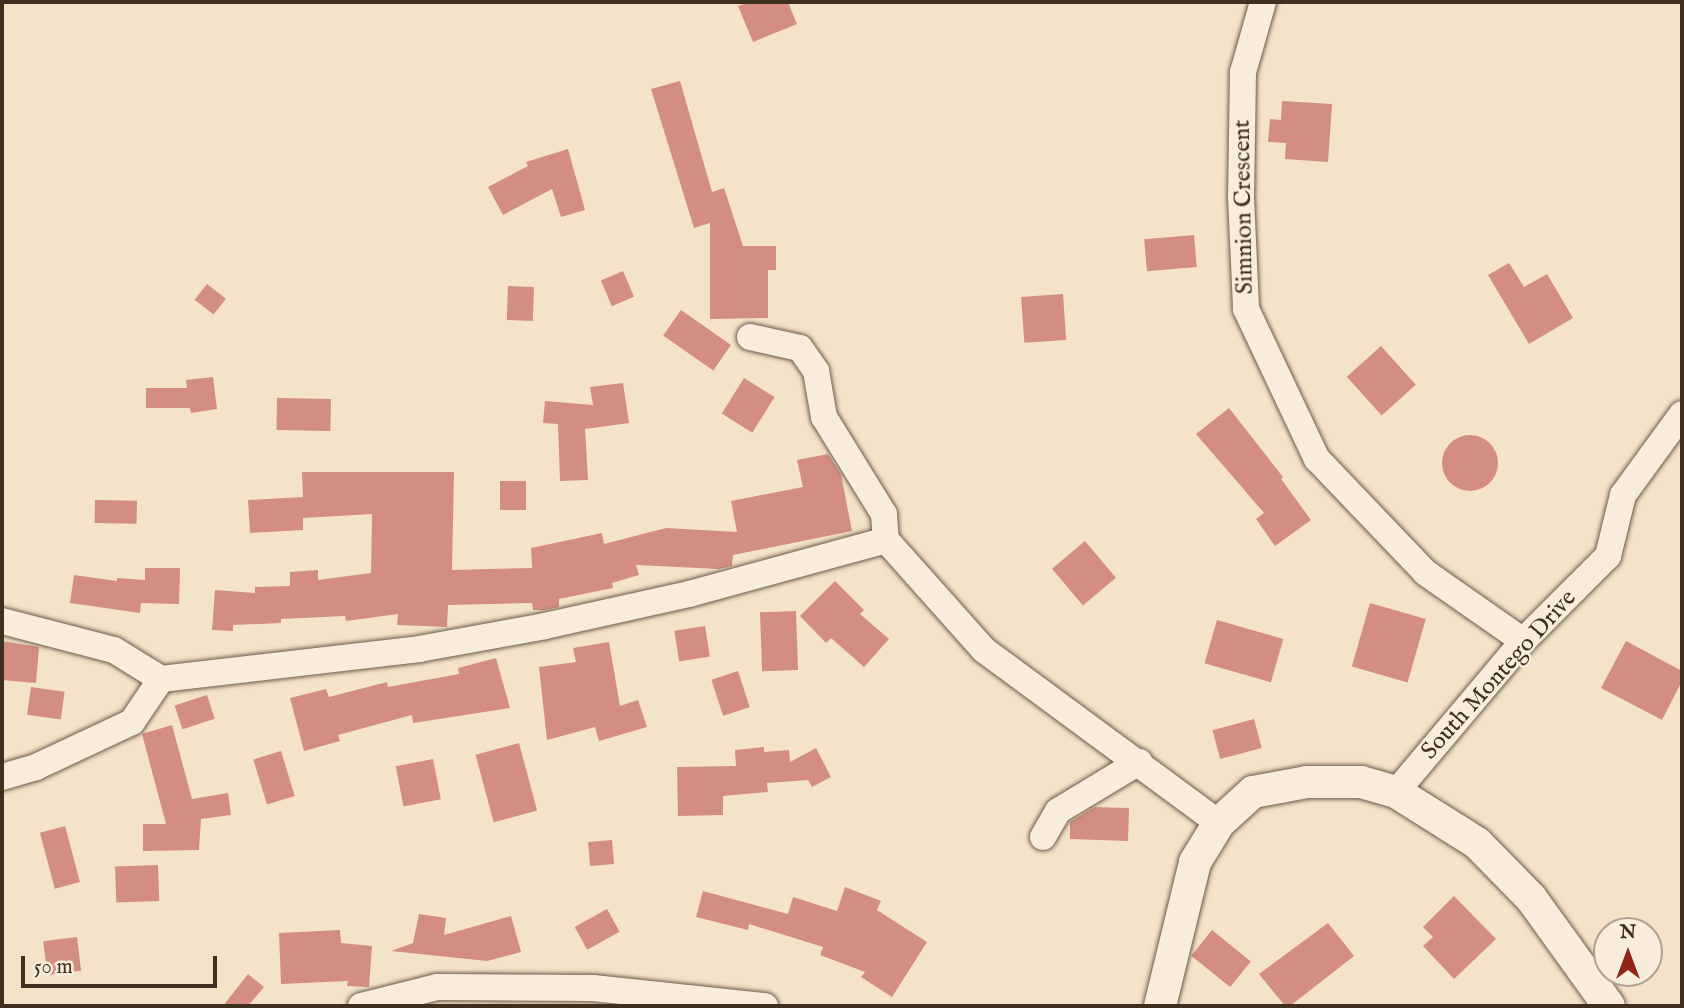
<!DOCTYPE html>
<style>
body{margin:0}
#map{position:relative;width:1684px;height:1008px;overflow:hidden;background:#f4e3c9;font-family:"IM FELL English",serif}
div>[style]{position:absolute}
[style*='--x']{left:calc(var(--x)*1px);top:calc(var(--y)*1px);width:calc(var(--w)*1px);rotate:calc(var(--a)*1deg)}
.building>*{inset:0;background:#d38e81;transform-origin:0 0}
.round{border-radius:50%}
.roads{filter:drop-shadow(0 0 2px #6c5c4b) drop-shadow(0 0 2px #6c5c4b)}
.minor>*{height:26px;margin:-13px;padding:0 13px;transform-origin:13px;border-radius:13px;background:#f8eddc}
.tertiary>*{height:32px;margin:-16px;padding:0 16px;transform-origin:16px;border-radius:16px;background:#f8eddc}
span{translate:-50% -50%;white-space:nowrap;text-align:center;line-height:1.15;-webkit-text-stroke:5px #f8eddc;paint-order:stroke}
.street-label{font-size:24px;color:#3e2f21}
.frame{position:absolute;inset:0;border:4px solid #3e2f21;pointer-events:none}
.north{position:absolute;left:1593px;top:917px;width:70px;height:70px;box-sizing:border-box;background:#f8eddc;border:2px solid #aea191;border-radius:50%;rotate:0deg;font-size:19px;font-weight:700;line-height:28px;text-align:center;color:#3e2f21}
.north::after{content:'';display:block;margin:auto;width:24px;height:32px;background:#8f2418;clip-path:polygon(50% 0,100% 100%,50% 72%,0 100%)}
.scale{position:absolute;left:21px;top:956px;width:196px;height:32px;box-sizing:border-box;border:4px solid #3e2f21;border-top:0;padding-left:9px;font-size:21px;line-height:24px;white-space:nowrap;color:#3e2f21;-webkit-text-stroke:5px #f8eddc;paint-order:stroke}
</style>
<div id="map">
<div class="building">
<i style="clip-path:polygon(750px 2px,788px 2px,797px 24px,753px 42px,738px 6px)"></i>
<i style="clip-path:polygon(680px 81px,712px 192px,724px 188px,743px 246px,776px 246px,776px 270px,768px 270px,768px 318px,710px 319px,710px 223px,694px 228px,651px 89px)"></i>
<i style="clip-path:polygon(1282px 101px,1332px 104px,1328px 162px,1285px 159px,1286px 143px,1268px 142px,1270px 119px,1281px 120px)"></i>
<i style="clip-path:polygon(568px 149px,585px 210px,561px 217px,552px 189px,503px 215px,488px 187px,528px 166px,526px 162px)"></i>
<i style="left:1194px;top:235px;width:32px;height:50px;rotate:85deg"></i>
<i style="clip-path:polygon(1509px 263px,1524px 287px,1547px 274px,1573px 318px,1529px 344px,1488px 275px)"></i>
<i style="left:623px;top:271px;width:28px;height:24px;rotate:67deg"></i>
<i style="left:207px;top:284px;width:24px;height:20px;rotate:38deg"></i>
<i style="left:508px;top:286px;width:26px;height:34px;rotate:2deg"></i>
<i style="left:1063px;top:294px;width:46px;height:42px;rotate:86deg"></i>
<i style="left:681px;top:310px;width:61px;height:31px;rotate:35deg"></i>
<i style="left:1381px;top:346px;width:52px;height:46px;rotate:48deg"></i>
<i style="clip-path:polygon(213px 377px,217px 409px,191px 413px,190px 408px,146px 408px,146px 388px,187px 388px,186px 380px)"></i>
<i style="left:744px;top:378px;width:36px;height:42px;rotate:32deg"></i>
<i style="clip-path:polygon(623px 383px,629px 423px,585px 429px,588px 480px,560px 481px,558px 424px,543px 423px,545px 401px,593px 405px,590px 387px)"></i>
<i style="left:277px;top:398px;width:54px;height:32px;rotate:1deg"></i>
<i style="clip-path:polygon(1229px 408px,1283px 477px,1281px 479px,1311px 520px,1275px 546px,1256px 519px,1264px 513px,1196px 434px)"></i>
<i class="round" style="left:1442px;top:435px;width:56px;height:56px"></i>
<i style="clip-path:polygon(828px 454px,841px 474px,852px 531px,733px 555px,732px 566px,719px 569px,636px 565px,639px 575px,612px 583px,613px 588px,559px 599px,559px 607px,544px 610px,533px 610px,532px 603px,448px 605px,447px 627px,397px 625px,398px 614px,346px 621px,345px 616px,281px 619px,281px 623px,233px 625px,233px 631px,212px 630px,215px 590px,255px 593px,255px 587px,290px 586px,290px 572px,318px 570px,318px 580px,371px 573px,372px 514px,303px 518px,303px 530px,250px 533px,248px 500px,303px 497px,302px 472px,454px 472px,452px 570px,532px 568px,531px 548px,602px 533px,604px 544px,666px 528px,737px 532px,731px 501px,803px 487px,797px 460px)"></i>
<i style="left:526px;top:481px;width:29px;height:26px;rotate:90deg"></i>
<i style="left:95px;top:500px;width:42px;height:23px;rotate:1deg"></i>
<i style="left:1085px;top:541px;width:48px;height:43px;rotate:50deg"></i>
<i style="clip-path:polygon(145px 568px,180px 568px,179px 604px,141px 603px,140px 613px,70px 603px,74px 575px,117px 581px,117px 578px,145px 580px)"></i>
<i style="clip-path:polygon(835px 581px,864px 610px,860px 614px,889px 639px,864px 667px,831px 638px,826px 643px,800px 616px)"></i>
<i style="left:1370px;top:603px;width:58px;height:66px;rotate:16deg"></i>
<i style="left:796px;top:611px;width:59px;height:36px;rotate:88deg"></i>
<i style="left:1217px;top:620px;width:69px;height:45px;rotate:16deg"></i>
<i style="left:705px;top:626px;width:31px;height:31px;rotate:81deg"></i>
<i style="clip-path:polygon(2px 641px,39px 647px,36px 683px,2px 680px)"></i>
<i style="clip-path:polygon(1626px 641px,1682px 671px,1682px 681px,1662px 720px,1601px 688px)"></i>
<i style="clip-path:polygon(609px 642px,620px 706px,638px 700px,647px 727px,599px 741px,595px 727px,547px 740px,539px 667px,576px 662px,573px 648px)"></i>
<i style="clip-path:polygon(496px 658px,510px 708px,413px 723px,412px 715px,338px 735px,340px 741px,304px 751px,290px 698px,326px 689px,329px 697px,387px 682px,388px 687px,459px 674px,458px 668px)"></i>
<i style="left:738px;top:671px;width:38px;height:28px;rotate:72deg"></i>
<i style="left:31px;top:687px;width:34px;height:28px;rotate:8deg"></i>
<i style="left:207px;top:695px;width:25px;height:34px;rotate:72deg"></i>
<i style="left:1254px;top:719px;width:30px;height:43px;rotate:75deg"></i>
<i style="clip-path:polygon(172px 725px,192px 799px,228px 793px,231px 815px,201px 819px,199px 850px,143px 851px,143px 824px,166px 824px,142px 734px)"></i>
<i style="left:519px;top:743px;width:70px;height:45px;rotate:75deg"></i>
<i style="clip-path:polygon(764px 747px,764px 752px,789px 750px,790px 762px,816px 748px,831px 777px,812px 787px,808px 780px,767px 783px,768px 792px,723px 796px,723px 815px,678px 816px,677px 767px,736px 766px,735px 750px)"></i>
<i style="left:281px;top:751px;width:47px;height:29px;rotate:73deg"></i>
<i style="left:433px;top:759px;width:41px;height:38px;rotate:79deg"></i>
<i style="clip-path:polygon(1095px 807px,1129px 808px,1128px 841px,1070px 839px,1070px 822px)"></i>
<i style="left:65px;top:826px;width:58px;height:26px;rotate:75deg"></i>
<i style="left:612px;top:840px;width:24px;height:24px;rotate:85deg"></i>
<i style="left:158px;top:865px;width:36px;height:43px;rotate:88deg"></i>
<i style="clip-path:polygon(845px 887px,881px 901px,877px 910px,927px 942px,892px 997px,861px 977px,865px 972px,820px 955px,823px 947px,749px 924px,748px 930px,696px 917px,703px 891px,788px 914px,793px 897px,837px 911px)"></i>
<i style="clip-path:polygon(1454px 896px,1496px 939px,1454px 979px,1423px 946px,1433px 937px,1423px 927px)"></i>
<i style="left:607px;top:909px;width:26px;height:37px;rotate:61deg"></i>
<i style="clip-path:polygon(419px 914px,446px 918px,444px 935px,511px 916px,521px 952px,487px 961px,391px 951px,413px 943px)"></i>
<i style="clip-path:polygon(1328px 923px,1354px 956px,1290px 1006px,1285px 1006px,1259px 974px)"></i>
<i style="clip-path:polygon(340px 930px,341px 943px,372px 946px,369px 987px,347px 986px,348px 981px,281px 984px,279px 933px)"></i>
<i style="left:1212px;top:930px;width:50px;height:33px;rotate:39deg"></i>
<i style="left:77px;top:937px;width:34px;height:34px;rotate:83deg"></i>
<i style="clip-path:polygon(248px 974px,264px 987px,248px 1006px,223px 1006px)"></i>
</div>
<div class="roads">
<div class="minor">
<i style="--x:1263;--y:2;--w:73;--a:105.9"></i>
<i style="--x:1243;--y:72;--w:125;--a:90.9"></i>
<i style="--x:1241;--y:197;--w:112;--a:87.4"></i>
<i style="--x:1246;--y:309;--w:166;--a:64.7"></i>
<i style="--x:1317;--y:459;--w:158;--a:46.3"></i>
<i style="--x:1426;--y:573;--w:118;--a:35"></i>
<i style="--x:750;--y:337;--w:51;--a:12.4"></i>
<i style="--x:800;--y:348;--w:28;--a:55"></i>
<i style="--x:816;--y:371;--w:47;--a:80.1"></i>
<i style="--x:824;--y:417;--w:114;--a:58.3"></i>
<i style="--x:884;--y:514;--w:26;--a:86"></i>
<i style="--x:2;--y:621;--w:116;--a:14.5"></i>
<i style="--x:114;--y:650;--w:55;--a:31.7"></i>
<i style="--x:2;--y:777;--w:35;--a:-16"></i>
<i style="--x:36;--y:767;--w:106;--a:-25.1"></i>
<i style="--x:132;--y:722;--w:52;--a:-56"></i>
<i style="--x:161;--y:679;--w:260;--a:-6.6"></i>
<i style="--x:419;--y:649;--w:128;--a:-10.3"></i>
<i style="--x:545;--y:626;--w:148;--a:-12.5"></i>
<i style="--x:689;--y:594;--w:204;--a:-15.3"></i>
<i style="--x:886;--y:540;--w:147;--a:48.3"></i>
<i style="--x:984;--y:650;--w:292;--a:36.4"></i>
<i style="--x:1396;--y:792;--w:197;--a:-49.9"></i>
<i style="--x:1523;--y:641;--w:120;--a:-45"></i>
<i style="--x:1608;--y:556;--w:63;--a:-76.2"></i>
<i style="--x:1623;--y:495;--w:100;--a:-53.9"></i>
<i style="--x:1043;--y:837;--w:30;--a:-60"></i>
<i style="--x:1058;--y:811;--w:95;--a:-31.2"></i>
<i style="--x:361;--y:1006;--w:78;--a:-14"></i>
<i style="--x:437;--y:987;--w:156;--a:0.4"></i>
<i style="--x:593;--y:988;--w:173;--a:6"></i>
</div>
<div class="tertiary">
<i style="--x:1160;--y:1006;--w:148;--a:-76.3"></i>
<i style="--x:1195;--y:862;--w:46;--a:-58.4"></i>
<i style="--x:1219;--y:823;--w:46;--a:-42.4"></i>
<i style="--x:1253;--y:792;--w:55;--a:-10.5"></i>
<i style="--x:1307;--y:782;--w:54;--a:0"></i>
<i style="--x:1361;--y:782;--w:36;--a:16"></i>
<i style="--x:1396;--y:792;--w:96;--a:32.2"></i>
<i style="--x:1477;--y:843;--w:77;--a:45.5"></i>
<i style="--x:1531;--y:898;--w:133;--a:54.2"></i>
</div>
</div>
<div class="street-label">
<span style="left:1244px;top:207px;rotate:-91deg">Simnion Crescent</span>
<span style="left:1499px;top:675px;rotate:-48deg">South Montego Drive</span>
</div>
<div class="frame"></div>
<div class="north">N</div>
<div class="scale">50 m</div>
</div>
